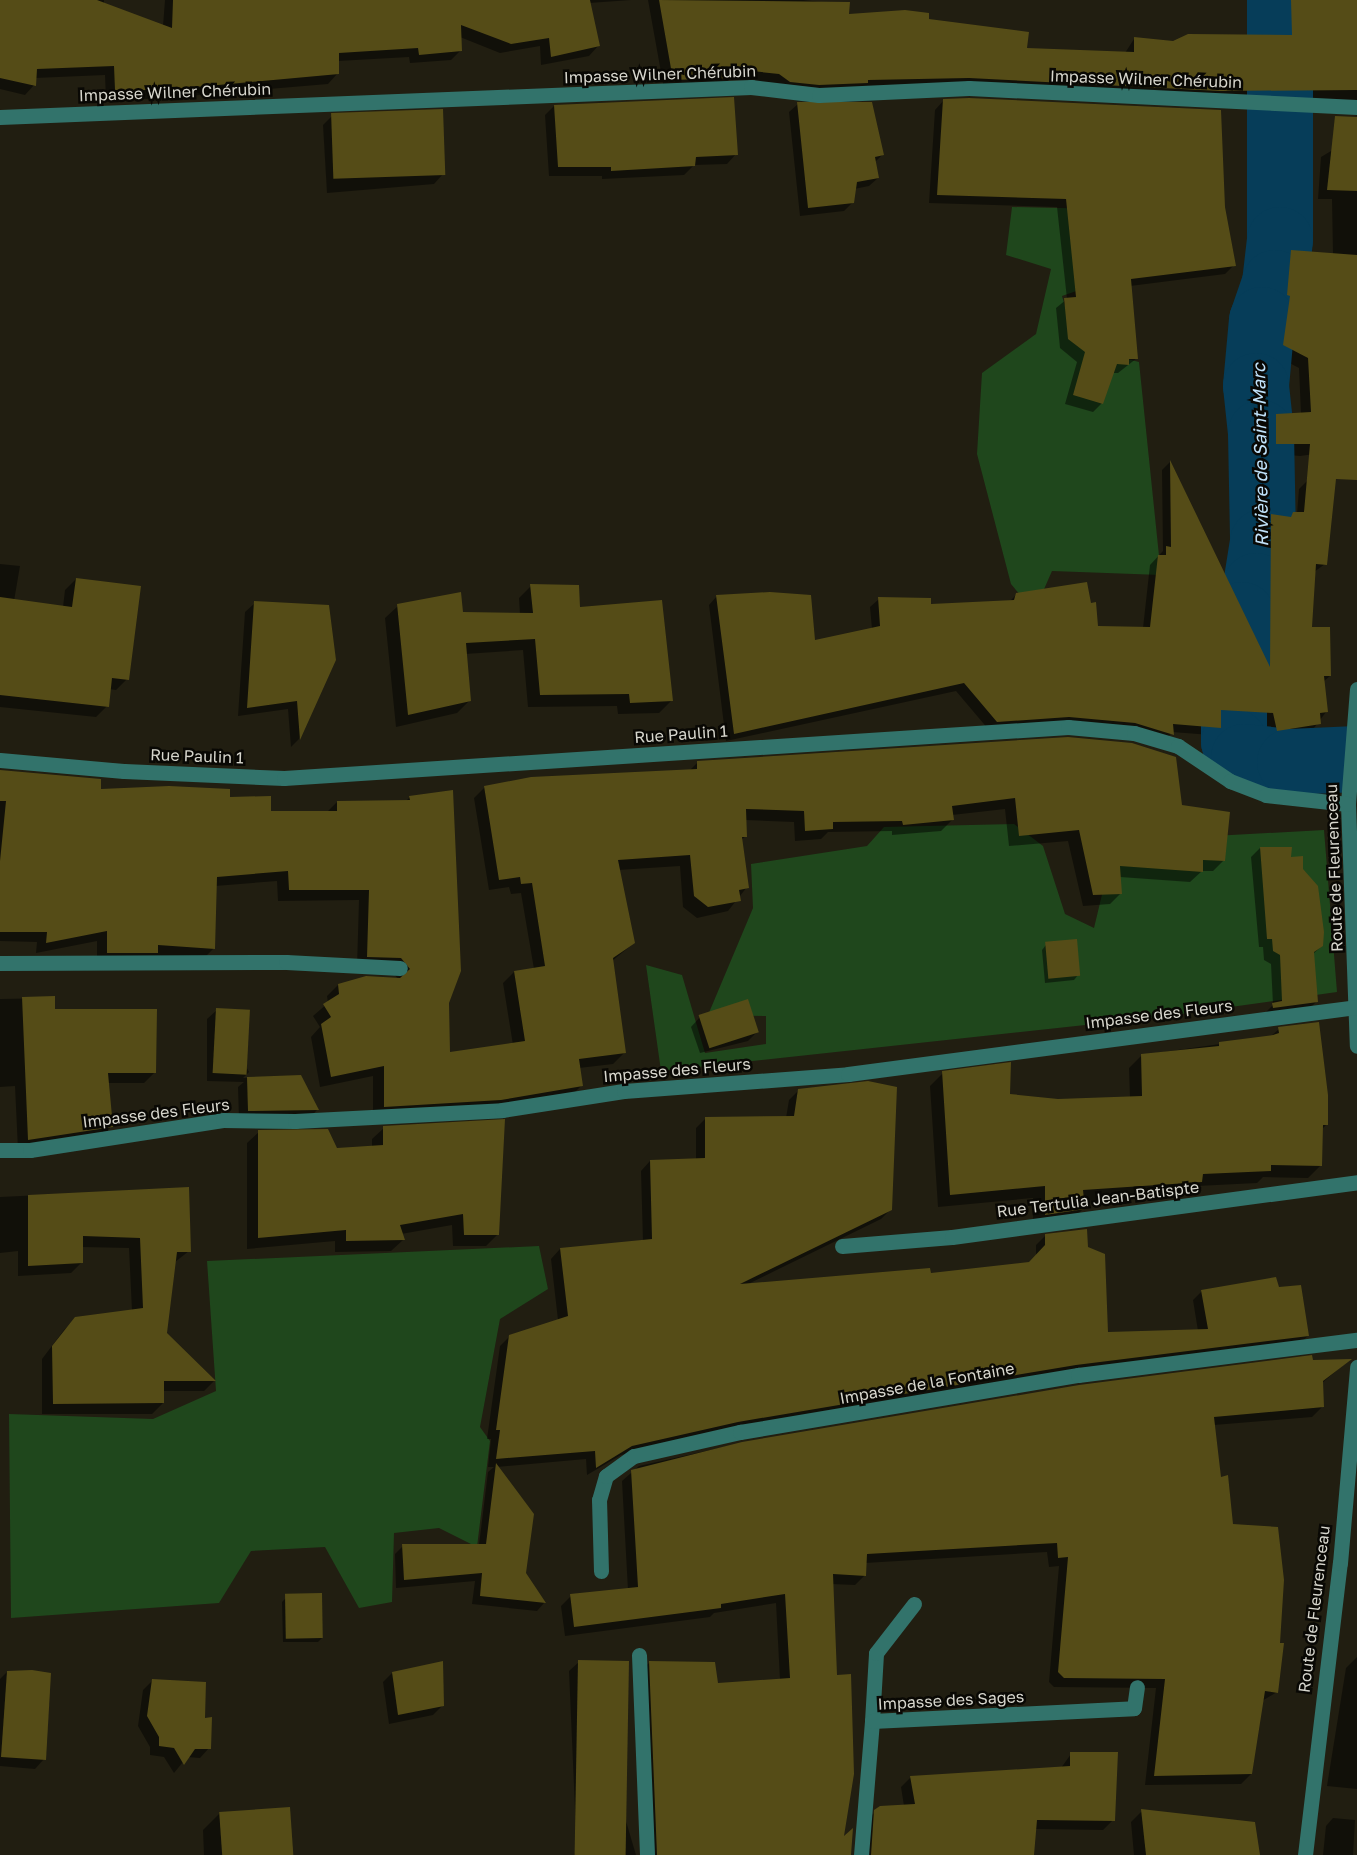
<!DOCTYPE html>
<meta charset="utf-8">
<style>
body{margin:0}
#map{position:relative;width:1357px;height:1855px;overflow:hidden;background:#211e11;font-family:"Golos Text",sans-serif}
div>[style]{position:absolute}
[style*='--x']{left:calc(var(--x)*1px);top:calc(var(--y)*1px);width:calc(var(--w)*1px);rotate:calc(var(--a)*1deg)}
.green>*{inset:0;background:#1f471c}
.shadow>*{inset:0;background:#0007}
.river>*{height:66px;margin:-33px;padding:0 33px;transform-origin:33px;border-radius:33px;background:#063d59}
.building>*{inset:0;background:#554c17;transform-origin:0 0}
.minor>*{height:15px;margin:-7.5px;padding:0 7.5px;transform-origin:7.5px;border-radius:7.5px;background:#32736b}
span{translate:-50% -50%;white-space:nowrap;text-align:center;line-height:1.15;-webkit-text-stroke:5px #090804;paint-order:stroke}
.street-label{font-size:16px;color:#d7d6cd}
.water-label{font-size:18px;color:#c0e2fa;font-style:italic}
</style>
<div id="map">
<div class="green">
<i style="clip-path:polygon(1012px 207px,1104px 209px,1108px 280px,1062px 296px,1077px 346px,1139px 362px,1161px 575px,1052px 571px,1034px 612px,1011px 584px,977px 454px,982px 373px,1036px 334px,1051px 269px,1006px 255px)"></i>
<i style="clip-path:polygon(1014px 824px,1043px 846px,1065px 914px,1094px 928px,1110px 861px,1122px 841px,1324px 830px,1337px 992px,1159px 1017px,661px 1071px,646px 965px,682px 975px,705px 1053px,766px 1044px,766px 1016px,708px 1015px,753px 908px,751px 864px,867px 846px,884px 827px)"></i>
<i style="clip-path:polygon(539px 1246px,548px 1289px,500px 1319px,480px 1427px,490px 1441px,477px 1547px,439px 1528px,394px 1533px,392px 1602px,359px 1608px,325px 1547px,251px 1551px,219px 1603px,11px 1618px,9px 1414px,153px 1419px,216px 1391px,207px 1261px)"></i>
</div>
<div class="shadow">
<i style="clip-path:polygon(0 0,104px 0,104px 4px,163px 26px,165px 0,631px 0,589px 3px,598px 46px,589px 56px,541px 65px,540px 46px,500px 53px,460px 37px,461px 50px,451px 60px,410px 63px,409px 57px,338px 61px,337px 74px,328px 84px,153px 99px,106px 99px,105px 75px,35px 78px,34px 85px,25px 95px,0 89px)"></i>
<i style="clip-path:polygon(648px 0,803px 0,848px 5px,847px 16px,927px 21px,1025px 49px,1125px 53px,1134px 39px,1173px 42px,1283px 36px,1282px 0,1357px 0,1357px 116px,1352px 108px,857px 92px,730px 79px,722px 87px,664px 89px)"></i>
<i style="clip-path:polygon(944px 100px,1224px 207px,1234px 265px,1225px 274px,1130px 286px,1137px 358px,1118px 373px,1112px 373px,1102px 403px,1093px 412px,1065px 404px,1077px 362px,1060px 348px,1056px 308px,1067px 299px,1057px 207px,929px 203px,935px 110px)"></i>
<i style="clip-path:polygon(798px 104px,883px 154px,874px 163px,878px 178px,869px 186px,854px 189px,853px 202px,844px 211px,800px 216px,789px 112px)"></i>
<i style="clip-path:polygon(554px 106px,736px 154px,727px 164px,694px 165px,684px 175px,602px 179px,602px 176px,549px 176px,545px 115px)"></i>
<i style="clip-path:polygon(332px 116px,443px 174px,434px 184px,327px 193px,323px 125px)"></i>
<i style="clip-path:polygon(1357px 117px,1357px 448px,1300px 456px,1267px 453px,1267px 425px,1277px 415px,1301px 414px,1299px 368px,1274px 355px,1281px 305px,1278px 305px,1282px 261px,1292px 252px,1333px 255px,1332px 199px,1318px 199px,1321px 157px,1336px 148px)"></i>
<i style="clip-path:polygon(1170px 462px,1263px 654px,1264px 524px,1272px 516px,1289px 518px,1297px 514px,1299px 489px,1308px 480px,1325px 564px,1314px 572px,1311px 628px,1330px 676px,1323px 682px,1326px 712px,1311px 732px,1269px 739px,1265px 720px,1219px 718px,1219px 727px,1211px 735px,1172px 732px,1164px 742px,1126px 731px,989px 730px,956px 691px,726px 741px,709px 605px,717px 596px,814px 642px,872px 629px,870px 607px,879px 599px,930px 605px,1010px 601px,1017px 594px,1096px 628px,1143px 628px,1150px 565px,1163px 551px,1162px 470px)"></i>
<i style="clip-path:polygon(0 564px,20px 566px,14px 601px,63px 607px,65px 590px,76px 579px,127px 679px,116px 690px,109px 689px,107px 706px,96px 717px,0 707px)"></i>
<i style="clip-path:polygon(531px 586px,671px 701px,659px 713px,618px 714px,617px 706px,528px 707px,523px 650px,465px 654px,470px 700px,457px 713px,396px 727px,385px 618px,398px 606px,461px 613px,520px 614px,519px 598px)"></i>
<i style="clip-path:polygon(255px 603px,334px 660px,299px 739px,291px 747px,288px 709px,238px 716px,245px 612px)"></i>
<i style="clip-path:polygon(698px 762px,1181px 807px,1224px 860px,1213px 871px,1202px 871px,1190px 882px,1120px 877px,1121px 893px,1110px 904px,1083px 906px,1068px 841px,1009px 846px,1005px 809px,952px 815px,952px 820px,941px 831px,892px 835px,892px 831px,828px 832px,821px 839px,795px 841px,794px 822px,745px 820px,746px 836px,741px 840px,747px 887px,728px 911px,697px 918px,683px 907px,680px 866px,618px 870px,634px 943px,612px 961px,624px 1053px,613px 1064px,579px 1068px,582px 1085px,571px 1096px,373px 1117px,373px 1076px,320px 1087px,311px 1037px,320px 1027px,313px 1016px,328px 1003px,327px 996px,338px 985px,398px 979px,390px 969px,357px 967px,359px 900px,278px 901px,277px 881px,215px 886px,214px 948px,203px 959px,97px 963px,97px 941px,36px 953px,37px 942px,0 941px,0 771px,100px 791px,229px 799px,269px 812px,327px 812px,337px 802px,405px 802px,410px 797px,448px 1002px,448px 1054px,513px 1045px,503px 983px,514px 972px,534px 969px,521px 893px,511px 894px,509px 887px,489px 890px,474px 798px,485px 787px,689px 771px)"></i>
<i style="clip-path:polygon(1260px 848px,1289px 858px,1301px 869px,1322px 946px,1313px 954px,1316px 1002px,1307px 1011px,1264px 1014px,1273px 1005px,1271px 964px,1264px 960px,1263px 947px,1259px 947px,1251px 857px)"></i>
<i style="clip-path:polygon(1046px 945px,1078px 975px,1074px 980px,1045px 983px,1042px 950px)"></i>
<i style="clip-path:polygon(54px 998px,53px 1010px,155px 1072px,144px 1083px,107px 1083px,111px 1127px,100px 1138px,18px 1150px,15px 1086px,0 1087px,0 999px)"></i>
<i style="clip-path:polygon(217px 1010px,249px 1072px,243px 1078px,300px 1076px,317px 1110px,308px 1119px,239px 1119px,238px 1087px,244px 1082px,207px 1081px,207px 1019px)"></i>
<i style="clip-path:polygon(700px 1017px,758px 1031px,748px 1041px,700px 1053px,691px 1027px)"></i>
<i style="clip-path:polygon(1279px 1029px,1327px 1124px,1321px 1130px,1321px 1165px,1308px 1178px,1263px 1177px,1257px 1183px,1197px 1186px,1188px 1194px,1083px 1201px,1083px 1209px,1071px 1221px,1033px 1226px,1033px 1198px,938px 1207px,930px 1086px,943px 1073px,1009px 1095px,1057px 1101px,1130px 1098px,1129px 1068px,1142px 1055px,1270px 1037px)"></i>
<i style="clip-path:polygon(799px 1090px,891px 1209px,881px 1219px,746px 1285px,929px 1274px,1029px 1263px,1036px 1256px,1036px 1245px,1045px 1236px,1087px 1248px,1106px 1334px,1198px 1331px,1193px 1300px,1202px 1291px,1278px 1289px,1308px 1336px,1298px 1345px,728px 1431px,621px 1455px,587px 1475px,586px 1459px,497px 1467px,525px 1573px,544px 1603px,537px 1611px,472px 1604px,475px 1581px,396px 1588px,395px 1554px,403px 1546px,479px 1545px,488px 1472px,494px 1467px,488px 1467px,491px 1439px,487px 1439px,500px 1346px,510px 1336px,558px 1320px,551px 1259px,560px 1249px,643px 1242px,641px 1171px,650px 1161px,696px 1160px,696px 1128px,706px 1118px,786px 1118px,789px 1100px)"></i>
<i style="clip-path:polygon(384px 1128px,498px 1234px,486px 1246px,453px 1246px,452px 1225px,401px 1234px,403px 1240px,391px 1251px,335px 1252px,335px 1241px,247px 1249px,247px 1143px,259px 1132px,336px 1149px,372px 1147px,372px 1139px)"></i>
<i style="clip-path:polygon(187px 1188px,189px 1251px,175px 1262px,166px 1334px,214px 1381px,204px 1391px,163px 1391px,163px 1403px,152px 1414px,42px 1414px,42px 1359px,64px 1330px,76px 1319px,132px 1311px,129px 1248px,82px 1247px,82px 1262px,71px 1273px,18px 1276px,18px 1251px,0 1253px,0 1197px)"></i>
<i style="clip-path:polygon(1349px 1360px,1322px 1383px,1322px 1407px,1312px 1417px,1214px 1425px,1220px 1479px,1277px 1692px,1262px 1701px,1251px 1774px,1241px 1784px,1145px 1785px,1156px 1688px,1054px 1687px,1049px 1682px,1059px 1566px,1049px 1567px,1047px 1552px,865px 1563px,865px 1575px,855px 1585px,831px 1584px,842px 1840px,850px 1855px,647px 1855px,640px 1672px,650px 1662px,717px 1684px,780px 1680px,776px 1603px,714px 1613px,710px 1617px,565px 1636px,561px 1606px,571px 1596px,628px 1590px,622px 1481px,639px 1466px,742px 1443px,1312px 1361px)"></i>
<i style="clip-path:polygon(286px 1598px,322px 1638px,318px 1642px,283px 1642px,282px 1602px)"></i>
<i style="clip-path:polygon(1357px 1657px,1357px 1789px,1327px 1786px,1346px 1668px)"></i>
<i style="clip-path:polygon(579px 1662px,636px 1855px,577px 1855px,569px 1671px)"></i>
<i style="clip-path:polygon(7px 1672px,44px 1759px,35px 1769px,0 1766px,0 1679px)"></i>
<i style="clip-path:polygon(392px 1673px,443px 1705px,433px 1715px,389px 1724px,383px 1682px)"></i>
<i style="clip-path:polygon(152px 1681px,204px 1719px,209px 1748px,200px 1758px,187px 1757px,174px 1773px,164px 1757px,150px 1755px,150px 1747px,138px 1726px,143px 1690px)"></i>
<i style="clip-path:polygon(1071px 1754px,1113px 1820px,1103px 1830px,1035px 1829px,1033px 1855px,862px 1855px,865px 1822px,875px 1812px,904px 1806px,901px 1787px,910px 1778px,1061px 1768px)"></i>
<i style="clip-path:polygon(1142px 1811px,1259px 1855px,1134px 1855px,1131px 1822px)"></i>
<i style="clip-path:polygon(220px 1813px,291px 1855px,204px 1855px,203px 1830px)"></i>
<i style="clip-path:polygon(1333px 1818px,1355px 1820px,1353px 1855px,1323px 1855px,1326px 1826px)"></i>
</div>
<div class="river">
<i style="--x:1280;--y:0;--w:240;--a:90"></i>
<i style="--x:1280;--y:240;--w:43;--a:96.6"></i>
<i style="--x:1275;--y:283;--w:39;--a:109"></i>
<i style="--x:1262;--y:320;--w:66;--a:95.2"></i>
<i style="--x:1256;--y:386;--w:47;--a:83.9"></i>
<i style="--x:1261;--y:433;--w:109;--a:88.9"></i>
<i style="--x:1263;--y:542;--w:45;--a:99"></i>
<i style="--x:1256;--y:586;--w:32;--a:116"></i>
<i style="--x:1242;--y:615;--w:84;--a:95.4"></i>
<i style="--x:1234;--y:699;--w:43;--a:90"></i>
<i style="--x:1234;--y:742;--w:18;--a:56"></i>
<i style="--x:1244;--y:757;--w:46;--a:6.2"></i>
<i style="--x:1290;--y:762;--w:67;--a:-2.6"></i>
</div>
<div class="building">
<i style="clip-path:polygon(0 0,97px 0,172px 28px,173px 0,590px 0,600px 46px,551px 57px,549px 38px,511px 44px,461px 25px,462px 51px,419px 55px,418px 48px,339px 53px,339px 74px,164px 90px,115px 90px,114px 66px,37px 69px,36px 86px,0 78px)"></i>
<i style="clip-path:polygon(659px 0,850px 2px,849px 14px,905px 10px,929px 13px,929px 19px,1029px 32px,1027px 48px,1134px 52px,1134px 37px,1173px 41px,1188px 34px,1292px 35px,1291px 0,1357px 0,1357px 90px,1220px 91px,969px 78px,868px 80px,868px 83px,819px 85px,790px 82px,779px 74px,733px 69px,733px 78px,673px 80px)"></i>
<i style="clip-path:polygon(734px 97px,738px 155px,696px 157px,695px 166px,611px 171px,611px 167px,558px 167px,554px 105px)"></i>
<i style="clip-path:polygon(969px 98px,1221px 110px,1225px 207px,1236px 266px,1131px 279px,1138px 359px,1129px 359px,1129px 365px,1117px 364px,1103px 404px,1073px 395px,1085px 352px,1068px 339px,1064px 298px,1076px 297px,1066px 199px,937px 195px,943px 99px)"></i>
<i style="clip-path:polygon(797px 102px,872px 102px,884px 155px,875px 157px,879px 178px,857px 182px,854px 203px,808px 208px)"></i>
<i style="left:443px;top:109px;width:66px;height:112px;rotate:88deg"></i>
<i style="clip-path:polygon(1335px 116px,1357px 117px,1357px 191px,1327px 190px)"></i>
<i style="clip-path:polygon(1291px 250px,1357px 255px,1357px 480px,1336px 479px,1327px 565px,1316px 564px,1312px 627px,1330px 627px,1331px 676px,1324px 676px,1328px 712px,1320px 713px,1321px 724px,1277px 731px,1273px 713px,1221px 710px,1221px 728px,1173px 724px,1174px 735px,1135px 723px,1069px 717px,997px 722px,964px 683px,734px 734px,716px 595px,770px 592px,811px 595px,815px 640px,880px 626px,878px 597px,931px 598px,931px 604px,1014px 600px,1016px 593px,1087px 582px,1091px 603px,1096px 602px,1098px 626px,1150px 627px,1158px 555px,1166px 555px,1166px 546px,1171px 547px,1170px 460px,1270px 667px,1271px 514px,1291px 517px,1293px 512px,1304px 512px,1310px 444px,1276px 444px,1276px 414px,1311px 412px,1308px 358px,1283px 345px,1290px 296px,1287px 295px)"></i>
<i style="clip-path:polygon(76px 578px,141px 586px,129px 680px,112px 678px,109px 707px,0 695px,0 597px,72px 607px)"></i>
<i style="clip-path:polygon(530px 584px,579px 585px,580px 607px,662px 600px,673px 701px,630px 703px,629px 694px,540px 695px,535px 639px,466px 643px,471px 701px,408px 715px,397px 604px,461px 592px,463px 612px,533px 613px)"></i>
<i style="clip-path:polygon(254px 601px,329px 605px,336px 660px,300px 740px,297px 701px,247px 708px)"></i>
<i style="clip-path:polygon(1068px 737px,1132px 743px,1176px 757px,1182px 805px,1230px 812px,1225px 861px,1203px 860px,1203px 872px,1120px 866px,1122px 894px,1093px 895px,1079px 830px,1019px 836px,1015px 798px,952px 806px,954px 820px,903px 825px,902px 821px,833px 822px,833px 829px,805px 831px,804px 811px,746px 809px,747px 837px,742px 837px,749px 888px,739px 890px,741px 901px,708px 907px,694px 896px,690px 855px,618px 860px,635px 943px,613px 958px,626px 1053px,579px 1059px,583px 1086px,501px 1100px,384px 1107px,384px 1066px,331px 1077px,321px 1024px,331px 1017px,323px 1004px,339px 994px,338px 984px,366px 976px,400px 978px,410px 969px,401px 958px,367px 957px,369px 890px,289px 890px,288px 871px,217px 877px,215px 949px,158px 945px,158px 953px,107px 953px,107px 931px,46px 943px,47px 932px,0 932px,0 861px,6px 801px,0 801px,0 770px,101px 779px,101px 789px,169px 786px,230px 789px,230px 797px,271px 796px,271px 811px,337px 811px,337px 801px,410px 800px,409px 796px,453px 790px,461px 971px,449px 1003px,450px 1052px,525px 1041px,514px 971px,545px 966px,532px 883px,521px 884px,520px 877px,499px 880px,484px 786px,531px 777px,697px 769px,697px 761px)"></i>
<i style="clip-path:polygon(1260px 847px,1292px 847px,1291px 857px,1303px 856px,1303px 869px,1318px 886px,1324px 932px,1323px 946px,1314px 952px,1318px 1002px,1273px 1008px,1272px 1003px,1282px 1001px,1280px 955px,1273px 951px,1272px 939px,1267px 939px)"></i>
<i style="left:1077px;top:939px;width:37px;height:32px;rotate:85deg"></i>
<i style="clip-path:polygon(55px 996px,55px 1009px,157px 1009px,156px 1073px,108px 1073px,113px 1127px,28px 1140px,22px 997px)"></i>
<i style="left:748px;top:999px;width:35px;height:52px;rotate:72deg"></i>
<i style="left:216px;top:1008px;width:34px;height:65px;rotate:3deg"></i>
<i style="clip-path:polygon(1319px 1022px,1328px 1095px,1328px 1125px,1323px 1125px,1322px 1166px,1271px 1165px,1271px 1171px,1203px 1174px,1202px 1182px,1083px 1190px,1085px 1209px,1045px 1215px,1045px 1186px,950px 1195px,942px 1071px,1011px 1062px,1010px 1094px,1058px 1099px,1142px 1096px,1141px 1054px,1219px 1046px,1219px 1042px,1273px 1035px,1279px 1033px,1278px 1027px)"></i>
<i style="clip-path:polygon(301px 1075px,319px 1110px,248px 1111px,247px 1077px)"></i>
<i style="clip-path:polygon(868px 1081px,897px 1087px,892px 1210px,740px 1284px,930px 1268px,931px 1273px,1029px 1262px,1045px 1245px,1045px 1234px,1087px 1229px,1088px 1247px,1105px 1254px,1108px 1332px,1208px 1329px,1201px 1290px,1276px 1277px,1279px 1287px,1301px 1285px,1309px 1336px,1076px 1365px,738px 1422px,632px 1446px,596px 1468px,595px 1451px,496px 1459px,500px 1430px,496px 1430px,509px 1335px,568px 1316px,560px 1248px,652px 1239px,650px 1160px,705px 1158px,705px 1117px,794px 1116px,798px 1089px)"></i>
<i style="clip-path:polygon(505px 1119px,499px 1235px,464px 1235px,463px 1214px,400px 1225px,405px 1240px,346px 1241px,346px 1230px,258px 1238px,258px 1130px,328px 1129px,337px 1148px,383px 1145px,383px 1126px)"></i>
<i style="clip-path:polygon(189px 1187px,191px 1252px,177px 1252px,167px 1333px,216px 1381px,164px 1381px,164px 1403px,53px 1404px,52px 1346px,75px 1317px,143px 1308px,140px 1238px,83px 1236px,83px 1263px,28px 1266px,28px 1195px)"></i>
<i style="clip-path:polygon(1312px 1355px,1313px 1360px,1352px 1359px,1323px 1381px,1324px 1407px,1214px 1417px,1221px 1477px,1228px 1475px,1233px 1524px,1278px 1527px,1284px 1580px,1280px 1643px,1284px 1643px,1278px 1693px,1265px 1691px,1252px 1774px,1154px 1776px,1165px 1679px,1064px 1678px,1058px 1672px,1068px 1557px,1058px 1558px,1057px 1543px,867px 1554px,866px 1576px,833px 1574px,837px 1675px,851px 1674px,854px 1774px,844px 1836px,853px 1828px,851px 1855px,657px 1855px,649px 1661px,715px 1662px,718px 1683px,790px 1678px,785px 1594px,721px 1604px,721px 1608px,574px 1627px,570px 1594px,638px 1587px,631px 1470px,742px 1442px,1079px 1385px)"></i>
<i style="clip-path:polygon(496px 1463px,534px 1514px,526px 1573px,546px 1603px,480px 1596px,482px 1573px,404px 1580px,402px 1544px,486px 1544px)"></i>
<i style="left:322px;top:1593px;width:45px;height:37px;rotate:89deg"></i>
<i style="left:578px;top:1660px;width:51px;height:195px;rotate:1deg"></i>
<i style="clip-path:polygon(443px 1661px,444px 1706px,398px 1715px,392px 1672px)"></i>
<i style="clip-path:polygon(32px 1670px,51px 1673px,46px 1760px,1px 1757px,7px 1671px)"></i>
<i style="clip-path:polygon(152px 1679px,206px 1682px,205px 1718px,212px 1717px,211px 1749px,195px 1749px,184px 1765px,174px 1748px,159px 1746px,159px 1737px,147px 1716px)"></i>
<i style="clip-path:polygon(1070px 1752px,1118px 1752px,1115px 1821px,1037px 1820px,1034px 1855px,871px 1855px,874px 1810px,880px 1806px,915px 1804px,910px 1776px,1070px 1766px)"></i>
<i style="left:290px;top:1807px;width:48px;height:71px;rotate:86deg"></i>
<i style="clip-path:polygon(1141px 1809px,1255px 1822px,1260px 1855px,1146px 1855px)"></i>
</div>
<div class="minor">
<i style="--x:0;--y:117;--w:752;--a:-2.29"></i>
<i style="--x:751;--y:87;--w:68;--a:6.7"></i>
<i style="--x:819;--y:95;--w:150;--a:-2.7"></i>
<i style="--x:969;--y:88;--w:388;--a:2.8"></i>
<i style="--x:1357;--y:689;--w:115;--a:94.5"></i>
<i style="--x:1348;--y:804;--w:242;--a:87.9"></i>
<i style="--x:0;--y:760;--w:124;--a:5.1"></i>
<i style="--x:124;--y:771;--w:160;--a:2.5"></i>
<i style="--x:284;--y:778;--w:786;--a:-3.72"></i>
<i style="--x:1068;--y:727;--w:66;--a:5.2"></i>
<i style="--x:1134;--y:733;--w:46;--a:16.5"></i>
<i style="--x:1178;--y:746;--w:63;--a:33.9"></i>
<i style="--x:1230;--y:781;--w:39;--a:21"></i>
<i style="--x:1266;--y:795;--w:82;--a:6.3"></i>
<i style="--x:0;--y:963;--w:286;--a:-0.2"></i>
<i style="--x:286;--y:962;--w:114;--a:3"></i>
<i style="--x:0;--y:1150;--w:30;--a:0"></i>
<i style="--x:30;--y:1150;--w:195;--a:-8.8"></i>
<i style="--x:223;--y:1120;--w:72;--a:0.8"></i>
<i style="--x:295;--y:1121;--w:207;--a:-3"></i>
<i style="--x:502;--y:1110;--w:123;--a:-8.9"></i>
<i style="--x:624;--y:1091;--w:225;--a:-4.3"></i>
<i style="--x:848;--y:1074;--w:512;--a:-7.51"></i>
<i style="--x:842;--y:1246;--w:110;--a:-4.7"></i>
<i style="--x:952;--y:1237;--w:409;--a:-7.7"></i>
<i style="--x:601;--y:1571;--w:71;--a:-91.6"></i>
<i style="--x:599;--y:1500;--w:25;--a:-74"></i>
<i style="--x:606;--y:1476;--w:34;--a:-36"></i>
<i style="--x:634;--y:1456;--w:109;--a:-12.8"></i>
<i style="--x:740;--y:1432;--w:343;--a:-9.6"></i>
<i style="--x:1078;--y:1375;--w:281;--a:-7.2"></i>
<i style="--x:639;--y:1655;--w:200;--a:87.7"></i>
<i style="--x:872;--y:1721;--w:68;--a:-86.6"></i>
<i style="--x:876;--y:1653;--w:62;--a:-52.2"></i>
<i style="--x:861;--y:1855;--w:134;--a:-85.3"></i>
<i style="--x:872;--y:1721;--w:262;--a:-2.8"></i>
<i style="--x:1134;--y:1708;--w:21;--a:-82"></i>
<i style="--x:1305;--y:1855;--w:294;--a:-83.2"></i>
<i style="--x:1340;--y:1563;--w:197;--a:-85"></i>
</div>
<div class="street-label">
<span style="left:660px;top:74px;rotate:-2deg">Impasse Wilner Chérubin</span>
<span style="left:1146px;top:79px;rotate:2deg">Impasse Wilner Chérubin</span>
<span style="left:175px;top:92px;rotate:-2deg">Impasse Wilner Chérubin</span>
<span style="left:681px;top:734px;rotate:-4deg">Rue Paulin 1</span>
<span style="left:197px;top:756px;rotate:2deg">Rue Paulin 1</span>
<span style="left:1334px;top:868px;rotate:-92deg">Route de Fleurenceau</span>
<span style="left:1159px;top:1014px;rotate:-7deg">Impasse des Fleurs</span>
<span style="left:677px;top:1070px;rotate:-5deg">Impasse des Fleurs</span>
<span style="left:156px;top:1113px;rotate:-7deg">Impasse des Fleurs</span>
<span style="left:1098px;top:1199px;rotate:-7deg">Rue Tertulia Jean-Batispte</span>
<span style="left:927px;top:1383px;rotate:-10deg">Impasse de la Fontaine</span>
<span style="left:1314px;top:1609px;rotate:-83deg">Route de Fleurenceau</span>
<span style="left:951px;top:1700px;rotate:-3deg">Impasse des Sages</span>
</div>
<div class="water-label">
<span style="left:1260px;top:455px;rotate:-91deg">Rivière de Saint-Marc</span>
</div>
</div>
